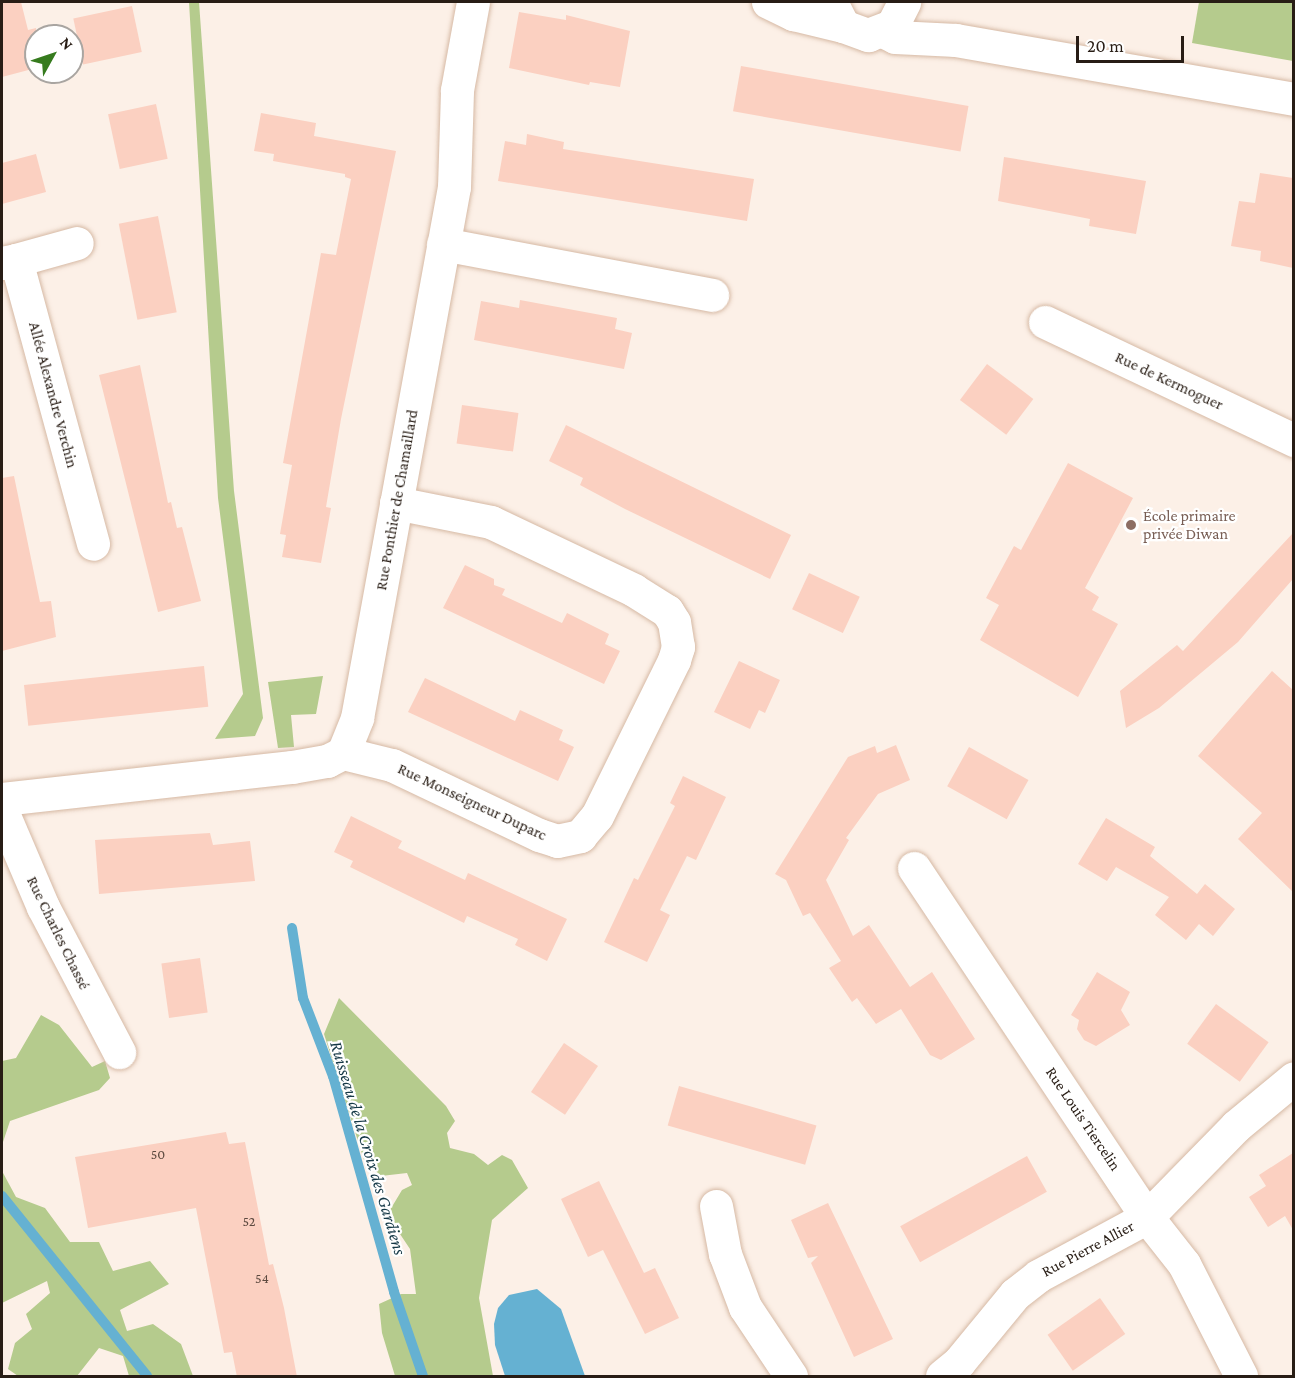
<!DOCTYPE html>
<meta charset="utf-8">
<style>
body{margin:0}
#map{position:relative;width:1295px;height:1378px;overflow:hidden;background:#fcf0e7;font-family:"Crimson Pro",serif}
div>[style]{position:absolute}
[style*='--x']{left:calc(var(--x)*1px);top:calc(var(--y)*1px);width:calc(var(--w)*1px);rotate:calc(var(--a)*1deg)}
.green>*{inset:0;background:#b5cb8d}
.water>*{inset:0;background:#65b1d2}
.stream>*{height:10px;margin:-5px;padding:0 5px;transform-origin:5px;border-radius:5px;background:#65b1d2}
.building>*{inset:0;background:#fbd0c1;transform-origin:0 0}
.roads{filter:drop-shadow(0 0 2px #d6b9a4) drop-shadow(0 0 2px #d6b9a4)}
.street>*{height:33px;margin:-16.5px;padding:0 16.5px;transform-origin:16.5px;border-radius:16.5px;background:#fff}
.dots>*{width:16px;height:16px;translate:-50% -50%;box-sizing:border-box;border:3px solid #fff;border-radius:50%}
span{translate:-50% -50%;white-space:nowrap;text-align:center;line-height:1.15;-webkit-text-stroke:4.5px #fff;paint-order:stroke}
.number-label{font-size:14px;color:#5d4a40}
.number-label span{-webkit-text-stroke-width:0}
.street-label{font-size:16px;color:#281d15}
.education-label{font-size:16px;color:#785e54}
.left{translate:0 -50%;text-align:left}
.water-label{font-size:18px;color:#153846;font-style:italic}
.frame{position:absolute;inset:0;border:3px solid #281d15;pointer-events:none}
.north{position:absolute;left:24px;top:24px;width:60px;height:60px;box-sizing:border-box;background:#fff;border:2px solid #a9a5a1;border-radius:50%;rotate:50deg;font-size:16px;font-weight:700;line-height:24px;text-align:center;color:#281d15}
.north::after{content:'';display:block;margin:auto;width:21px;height:27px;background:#367b1e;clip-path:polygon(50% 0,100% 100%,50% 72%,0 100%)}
.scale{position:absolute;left:1076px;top:36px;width:108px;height:27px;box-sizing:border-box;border:3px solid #281d15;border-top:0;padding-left:8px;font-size:18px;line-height:21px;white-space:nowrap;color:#281d15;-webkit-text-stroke:4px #fff;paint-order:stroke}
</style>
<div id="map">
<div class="green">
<i style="clip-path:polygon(189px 2px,199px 2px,234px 491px,263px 718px,255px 736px,215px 739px,243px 694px,218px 498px)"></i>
<i style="clip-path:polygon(1199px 2px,1293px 2px,1293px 61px,1192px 43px)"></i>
<i style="clip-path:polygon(323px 676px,316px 714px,291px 715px,294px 747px,278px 748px,268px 682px)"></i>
<i style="clip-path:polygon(339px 998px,446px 1106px,455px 1121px,447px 1133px,450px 1148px,474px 1154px,488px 1165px,502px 1155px,512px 1160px,528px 1188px,492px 1220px,479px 1298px,493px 1376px,395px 1376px,382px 1333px,379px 1304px,401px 1294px,416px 1294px,410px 1249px,392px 1222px,390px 1210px,402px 1190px,412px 1185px,407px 1173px,381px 1176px,364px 1160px,324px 1034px)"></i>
<i style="clip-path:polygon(41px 1015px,59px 1025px,92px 1067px,105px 1061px,110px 1078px,99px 1090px,10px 1121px,2px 1145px,2px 1061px,16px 1058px)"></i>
<i style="clip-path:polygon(2px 1171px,16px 1197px,45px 1208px,70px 1242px,99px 1242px,113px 1271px,150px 1261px,169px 1284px,120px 1310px,127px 1331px,153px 1324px,181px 1344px,193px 1376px,129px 1376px,123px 1356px,99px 1348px,77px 1376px,18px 1376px,8px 1369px,15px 1343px,32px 1329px,26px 1314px,50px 1293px,47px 1281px,2px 1303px)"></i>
</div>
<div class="water">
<i style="clip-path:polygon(537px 1289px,561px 1309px,585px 1376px,505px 1376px,495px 1345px,494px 1324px,498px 1308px,509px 1295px)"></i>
</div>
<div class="stream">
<i style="--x:292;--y:928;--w:71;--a:81.1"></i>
<i style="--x:303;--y:998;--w:84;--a:69"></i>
<i style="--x:333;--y:1076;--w:224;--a:74.2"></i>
<i style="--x:394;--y:1292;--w:89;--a:71"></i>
<i style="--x:2;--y:1196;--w:231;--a:51.1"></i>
</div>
<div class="building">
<i style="clip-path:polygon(2px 2px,21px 2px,28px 30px,36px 28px,36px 68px,2px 77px)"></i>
<i style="left:132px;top:6px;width:47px;height:60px;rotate:78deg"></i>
<i style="clip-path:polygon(519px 12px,566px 20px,566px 15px,630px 31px,620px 87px,590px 82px,589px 85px,509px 68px)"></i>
<i style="left:741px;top:66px;width:231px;height:46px;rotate:10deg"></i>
<i style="left:156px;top:104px;width:56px;height:49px;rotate:78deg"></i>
<i style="clip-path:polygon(261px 113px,316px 123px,314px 136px,396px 151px,341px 419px,326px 507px,331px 508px,321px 563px,282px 557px,286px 535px,280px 534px,292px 465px,283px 463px,321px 253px,336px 255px,351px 179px,345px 177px,345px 174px,273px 161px,274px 154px,254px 151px)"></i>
<i style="clip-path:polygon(527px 134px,564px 142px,563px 149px,754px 179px,747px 221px,498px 181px,505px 141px,526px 145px)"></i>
<i style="clip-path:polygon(36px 154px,46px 192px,2px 204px,2px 163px)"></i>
<i style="clip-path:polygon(1004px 157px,1146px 181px,1136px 234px,1089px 226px,1090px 219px,998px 201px)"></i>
<i style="clip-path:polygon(1260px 173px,1293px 178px,1293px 268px,1260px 261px,1261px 251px,1231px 246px,1239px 201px,1255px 203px)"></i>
<i style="left:158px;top:216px;width:98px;height:40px;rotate:79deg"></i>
<i style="clip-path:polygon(520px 300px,617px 318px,615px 329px,632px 333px,624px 369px,474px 340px,481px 301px,519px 308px)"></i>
<i style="left:987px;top:364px;width:58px;height:45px;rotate:37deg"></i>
<i style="clip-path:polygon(140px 365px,168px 503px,171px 502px,177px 528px,182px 527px,201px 601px,158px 612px,99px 375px)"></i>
<i style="left:462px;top:405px;width:57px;height:39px;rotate:8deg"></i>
<i style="clip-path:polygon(566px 425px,791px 535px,770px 579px,625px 509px,580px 485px,583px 478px,549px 461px)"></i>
<i style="clip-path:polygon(1068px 463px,1133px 498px,1085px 588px,1099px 597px,1092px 610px,1118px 624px,1078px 697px,980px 640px,999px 605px,986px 598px,1014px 546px,1021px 550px)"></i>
<i style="clip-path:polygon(14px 476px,40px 602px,51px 601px,56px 637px,2px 651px,2px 478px)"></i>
<i style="clip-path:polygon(1293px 533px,1293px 579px,1238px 642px,1159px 708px,1126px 728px,1120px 691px,1177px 645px,1183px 651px)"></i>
<i style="clip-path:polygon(465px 565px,494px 579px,494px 585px,505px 589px,502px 595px,562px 623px,567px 613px,609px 634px,605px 644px,620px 651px,604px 684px,443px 608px)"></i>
<i style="left:809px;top:573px;width:56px;height:40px;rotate:25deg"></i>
<i style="clip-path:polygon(739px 661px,780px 680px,765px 713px,759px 710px,750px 729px,714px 712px)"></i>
<i style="left:204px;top:666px;width:41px;height:181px;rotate:84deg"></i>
<i style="clip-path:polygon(1272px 671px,1293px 690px,1293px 892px,1238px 839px,1262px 813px,1198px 756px)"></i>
<i style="clip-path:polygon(425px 678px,515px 721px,520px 710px,563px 730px,559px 740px,574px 747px,558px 781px,408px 712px)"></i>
<i style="clip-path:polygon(896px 745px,910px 780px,878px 794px,846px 838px,849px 840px,826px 880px,853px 936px,869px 925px,910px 987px,932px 972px,975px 1039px,941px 1060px,930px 1055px,901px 1009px,876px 1024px,857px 998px,852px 1002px,829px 968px,841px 961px,810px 913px,803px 916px,786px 880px,775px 874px,848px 757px,875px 746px,877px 753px)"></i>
<i style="left:969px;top:747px;width:68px;height:45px;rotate:29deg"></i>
<i style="clip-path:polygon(683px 776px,726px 797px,696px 860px,687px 856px,660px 910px,670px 915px,647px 962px,604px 942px,634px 878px,638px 880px,675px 806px,670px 803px)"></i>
<i style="clip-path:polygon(351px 816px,402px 841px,398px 848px,465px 880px,468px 873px,567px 919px,547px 961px,515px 945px,518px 939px,467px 916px,464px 923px,350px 867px,353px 861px,334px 852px)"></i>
<i style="clip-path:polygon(1106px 818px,1155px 847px,1150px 856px,1197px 894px,1205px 884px,1235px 909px,1213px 936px,1199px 924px,1186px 940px,1155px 915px,1169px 897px,1116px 867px,1107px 881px,1078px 864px)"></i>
<i style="clip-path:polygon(210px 833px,213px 845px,250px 841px,255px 881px,99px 894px,95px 840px)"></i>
<i style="left:200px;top:958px;width:55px;height:39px;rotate:82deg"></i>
<i style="clip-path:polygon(1097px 972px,1130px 992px,1121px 1010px,1130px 1025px,1096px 1046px,1084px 1040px,1077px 1029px,1079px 1020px,1071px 1015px)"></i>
<i style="left:1216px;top:1004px;width:65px;height:49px;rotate:36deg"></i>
<i style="left:564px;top:1043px;width:41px;height:59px;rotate:34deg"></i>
<i style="left:679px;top:1086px;width:143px;height:41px;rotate:16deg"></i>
<i style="clip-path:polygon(226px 1132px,229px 1144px,245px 1142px,269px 1265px,273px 1264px,284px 1308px,297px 1377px,237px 1377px,232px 1352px,224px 1353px,196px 1208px,88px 1228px,75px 1157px)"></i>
<i style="clip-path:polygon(1293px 1153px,1293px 1230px,1285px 1216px,1268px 1227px,1249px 1197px,1266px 1186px,1259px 1175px)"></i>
<i style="left:1027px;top:1156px;width:41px;height:145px;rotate:61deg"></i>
<i style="clip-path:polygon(599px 1181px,644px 1273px,655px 1268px,679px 1318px,645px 1334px,603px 1250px,588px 1257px,561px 1199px)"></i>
<i style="clip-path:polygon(828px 1203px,893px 1339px,854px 1357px,811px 1263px,818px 1256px,808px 1258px,791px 1220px)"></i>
<i style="left:1100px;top:1298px;width:44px;height:64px;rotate:55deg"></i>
</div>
<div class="roads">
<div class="street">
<i style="--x:768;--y:2;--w:28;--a:26"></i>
<i style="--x:793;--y:14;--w:51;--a:13.5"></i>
<i style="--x:831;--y:2;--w:27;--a:63"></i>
<i style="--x:843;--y:26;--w:27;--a:20"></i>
<i style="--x:868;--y:35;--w:26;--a:-21"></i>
<i style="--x:892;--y:26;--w:27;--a:-63"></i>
<i style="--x:883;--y:31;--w:13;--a:27"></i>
<i style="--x:895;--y:37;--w:61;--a:2.8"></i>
<i style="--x:956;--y:40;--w:343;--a:9.9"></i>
<i style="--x:443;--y:244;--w:274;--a:10.7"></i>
<i style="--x:16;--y:260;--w:63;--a:-15.6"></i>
<i style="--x:2;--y:263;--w:14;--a:-12"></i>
<i style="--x:16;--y:260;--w:294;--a:74.8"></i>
<i style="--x:1045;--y:322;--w:276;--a:25.4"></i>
<i style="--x:343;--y:753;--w:38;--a:-68"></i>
<i style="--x:357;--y:718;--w:540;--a:-79.65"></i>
<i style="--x:454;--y:187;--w:97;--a:-88.2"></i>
<i style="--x:457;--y:90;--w:89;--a:-79.7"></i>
<i style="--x:2;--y:799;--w:292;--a:-6.3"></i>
<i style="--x:292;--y:767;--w:36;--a:-10"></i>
<i style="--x:327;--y:761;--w:18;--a:-27"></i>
<i style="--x:343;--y:753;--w:50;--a:13.8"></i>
<i style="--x:392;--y:765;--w:163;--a:25.5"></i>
<i style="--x:539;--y:835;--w:19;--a:18"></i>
<i style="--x:557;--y:841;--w:24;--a:-12"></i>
<i style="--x:580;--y:836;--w:26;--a:-50"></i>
<i style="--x:597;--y:816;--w:174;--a:-63.7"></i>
<i style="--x:674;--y:660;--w:14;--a:-73"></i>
<i style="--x:678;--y:647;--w:25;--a:-99"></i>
<i style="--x:674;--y:622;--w:13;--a:-122"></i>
<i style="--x:667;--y:611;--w:39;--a:-148"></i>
<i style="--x:634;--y:590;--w:158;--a:-154.6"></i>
<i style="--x:491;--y:522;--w:97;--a:-168.7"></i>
<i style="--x:2;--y:811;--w:104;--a:66.9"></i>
<i style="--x:43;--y:907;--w:164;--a:62.3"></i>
<i style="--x:914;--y:868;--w:420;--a:56.3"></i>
<i style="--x:1147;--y:1217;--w:60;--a:51.8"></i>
<i style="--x:1184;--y:1264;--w:126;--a:63"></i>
<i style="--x:716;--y:1206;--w:49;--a:79.4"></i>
<i style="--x:725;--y:1254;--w:57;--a:69.3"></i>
<i style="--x:745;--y:1307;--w:83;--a:56.3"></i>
<i style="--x:942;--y:1376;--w:22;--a:-39"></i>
<i style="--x:959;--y:1362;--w:88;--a:-50.5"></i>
<i style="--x:1015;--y:1294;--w:29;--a:-38"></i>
<i style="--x:1038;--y:1276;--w:124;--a:-28.4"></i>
<i style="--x:1147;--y:1217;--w:127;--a:-45.6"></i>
<i style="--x:1236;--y:1126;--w:75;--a:-39.6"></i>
</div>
</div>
<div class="dots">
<i style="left:1131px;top:525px;background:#8d6e63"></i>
</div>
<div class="number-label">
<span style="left:158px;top:1154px">50</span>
<span style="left:249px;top:1221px">52</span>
<span style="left:262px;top:1278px">54</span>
</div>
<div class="street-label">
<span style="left:1169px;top:381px;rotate:25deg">Rue de Kermoguer</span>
<span style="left:53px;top:395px;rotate:75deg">Allée Alexandre Verchin</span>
<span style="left:397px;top:500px;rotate:-80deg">Rue Ponthier de Chamaillard</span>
<span style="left:472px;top:802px;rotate:25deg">Rue Monseigneur Duparc</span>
<span style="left:58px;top:933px;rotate:64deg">Rue Charles Chassé</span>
<span style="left:1083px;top:1119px;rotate:56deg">Rue Louis Tiercelin</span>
<span style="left:1088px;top:1249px;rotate:-28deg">Rue Pierre Allier</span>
</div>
<div class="education-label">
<span class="left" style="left:1143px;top:525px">École primaire<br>privée Diwan</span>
</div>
<div class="water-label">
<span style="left:368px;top:1148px;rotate:73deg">Ruisseau de la Croix des Gardiens</span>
</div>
<div class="frame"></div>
<div class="north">N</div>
<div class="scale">20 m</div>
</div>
